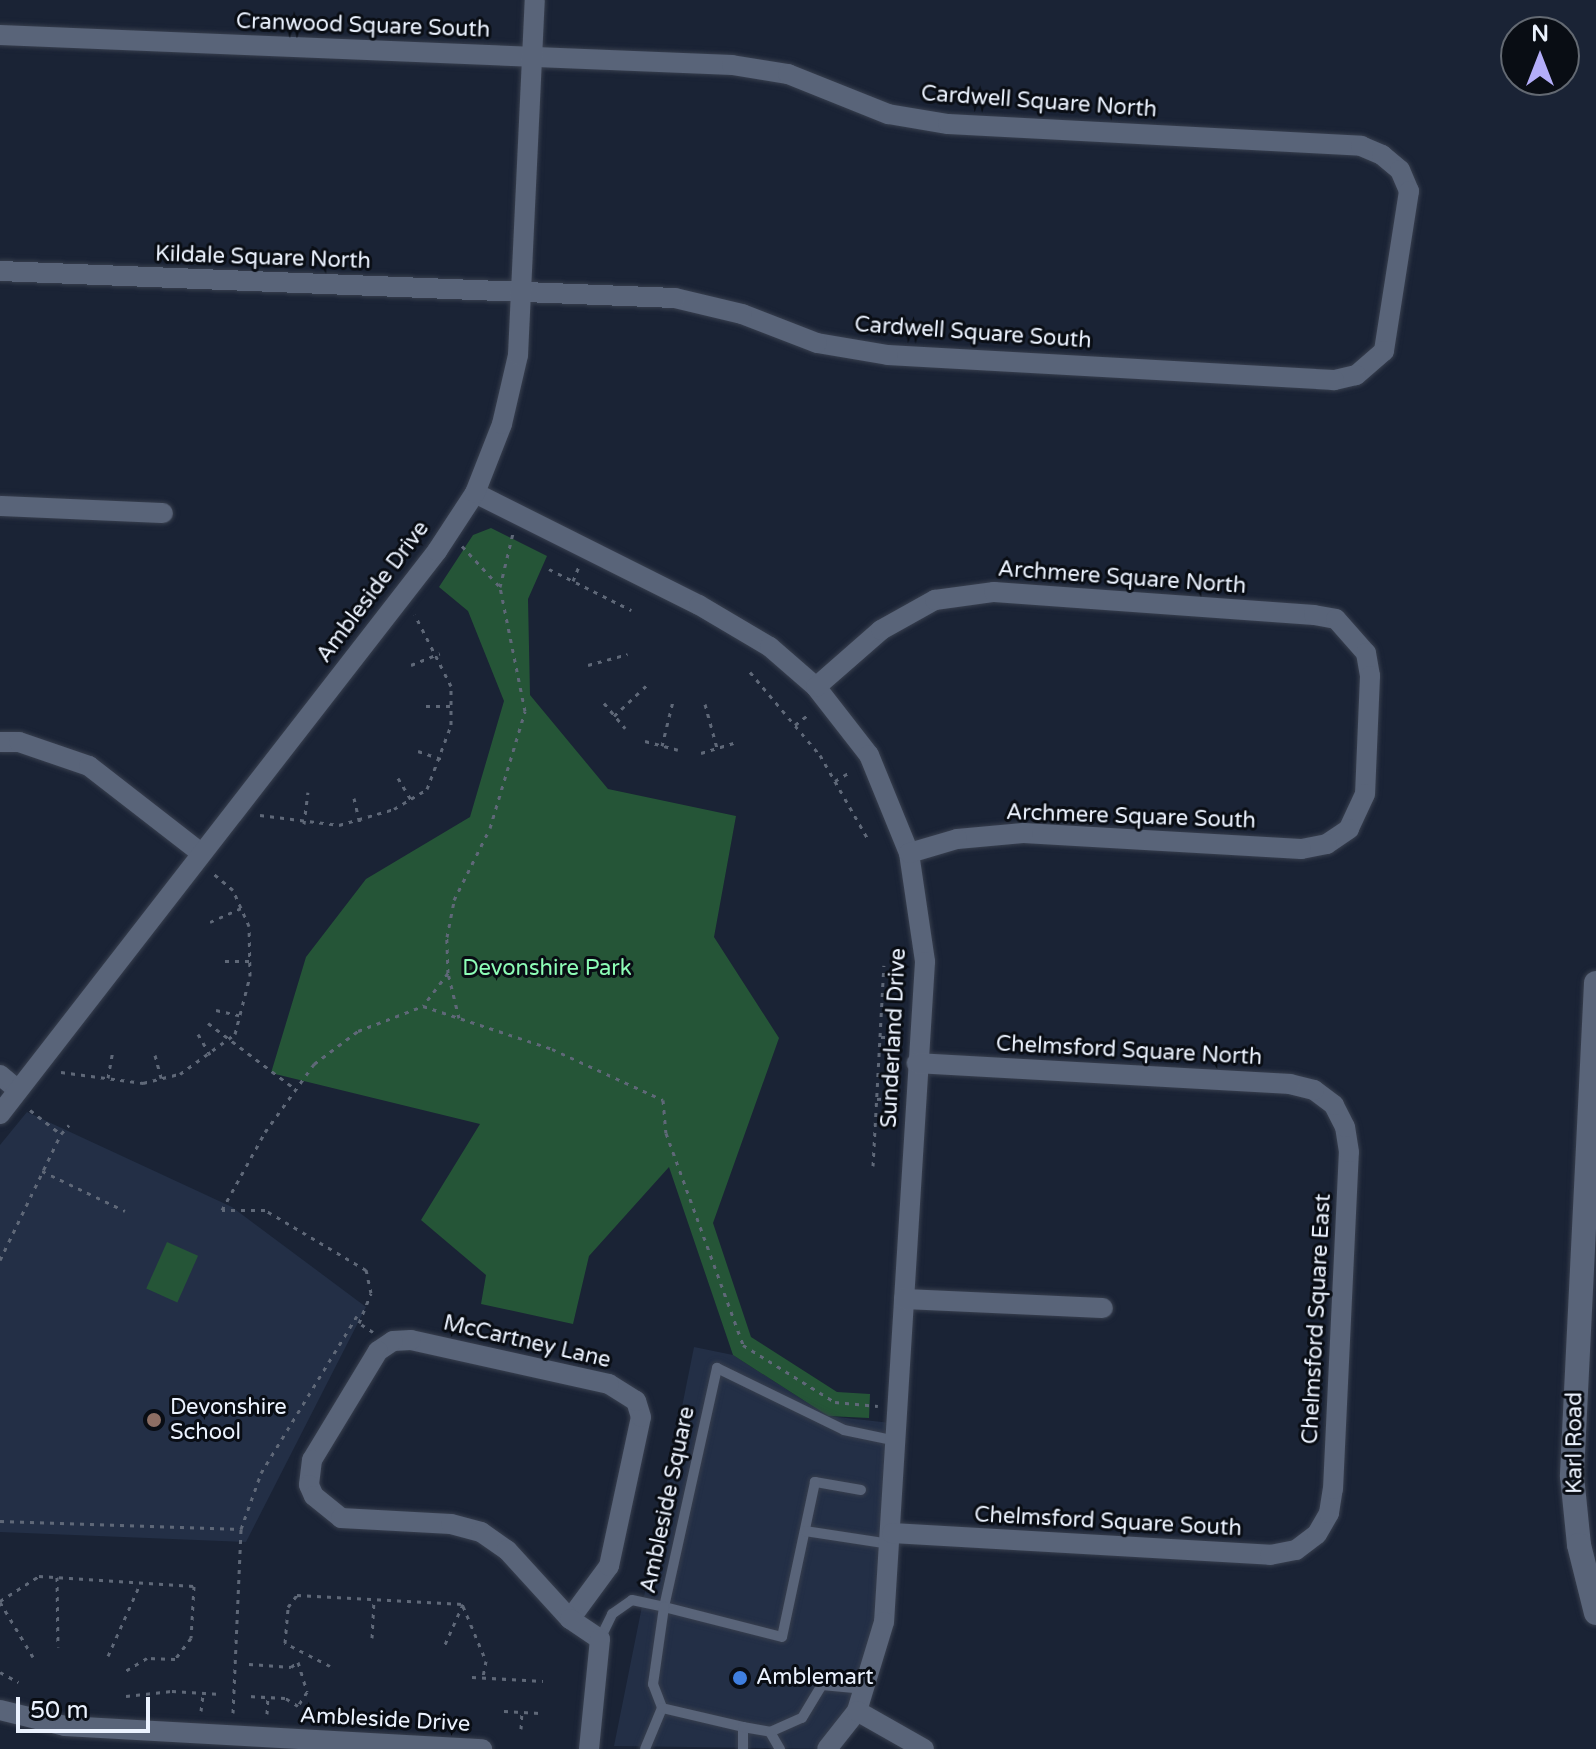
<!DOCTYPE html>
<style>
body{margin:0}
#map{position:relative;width:1596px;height:1749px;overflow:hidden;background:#1a2335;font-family:"Varela Round",sans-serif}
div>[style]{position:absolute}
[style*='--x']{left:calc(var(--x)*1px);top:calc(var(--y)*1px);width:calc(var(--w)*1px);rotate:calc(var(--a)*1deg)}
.built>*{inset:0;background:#232f46}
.green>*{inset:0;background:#255537;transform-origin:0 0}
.path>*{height:3px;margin-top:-1.5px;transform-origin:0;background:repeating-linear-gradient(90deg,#5f6878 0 4px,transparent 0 10px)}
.roads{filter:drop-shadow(0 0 2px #383f4e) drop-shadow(0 0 2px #383f4e)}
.lane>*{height:10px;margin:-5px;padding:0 5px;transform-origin:5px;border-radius:5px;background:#596479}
.street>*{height:20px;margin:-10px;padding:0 10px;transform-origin:10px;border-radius:10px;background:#596479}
.secondary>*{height:24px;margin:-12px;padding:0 12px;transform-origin:12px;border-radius:12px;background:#596479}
.dots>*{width:22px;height:22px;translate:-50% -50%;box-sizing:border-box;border:4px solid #090d14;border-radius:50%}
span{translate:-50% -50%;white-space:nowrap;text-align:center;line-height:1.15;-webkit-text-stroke:6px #090d14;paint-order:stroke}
.street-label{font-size:22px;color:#ebf2fe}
.park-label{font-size:22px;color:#8dfdb6}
.poi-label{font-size:22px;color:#ebf2fe}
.left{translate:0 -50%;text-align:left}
.north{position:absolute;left:1500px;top:16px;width:80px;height:80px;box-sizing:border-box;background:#090d14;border:2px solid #636972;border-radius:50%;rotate:0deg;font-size:22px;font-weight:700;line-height:32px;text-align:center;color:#ebf2fe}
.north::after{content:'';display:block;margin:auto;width:28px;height:36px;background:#b3adf9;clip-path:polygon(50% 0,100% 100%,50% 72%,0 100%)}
.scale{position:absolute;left:16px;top:1697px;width:134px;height:36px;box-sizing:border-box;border:4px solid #ebf2fe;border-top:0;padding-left:10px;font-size:24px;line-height:28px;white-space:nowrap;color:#ebf2fe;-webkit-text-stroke:6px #090d14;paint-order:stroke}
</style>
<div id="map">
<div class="built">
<i style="clip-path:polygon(27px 1112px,232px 1207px,366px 1307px,246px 1542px,0 1532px,0 1145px)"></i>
<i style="clip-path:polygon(694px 1347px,733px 1355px,828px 1416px,900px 1424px,888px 1620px,833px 1749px,614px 1746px)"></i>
</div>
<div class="green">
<i style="clip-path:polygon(491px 528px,547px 556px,528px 599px,530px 695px,608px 789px,736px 816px,714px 937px,779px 1038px,713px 1223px,751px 1337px,837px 1392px,870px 1394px,869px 1418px,828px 1416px,733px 1355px,669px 1167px,589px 1256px,573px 1324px,481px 1304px,486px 1275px,421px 1220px,480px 1124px,271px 1073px,306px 957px,366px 879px,470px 817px,504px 701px,468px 611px,439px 587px,473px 535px)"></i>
<i style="left:167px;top:1242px;width:34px;height:51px;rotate:24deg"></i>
</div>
<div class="path">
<i style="--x:462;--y:546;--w:56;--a:47.2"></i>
<i style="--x:549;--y:569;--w:92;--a:26.6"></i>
<i style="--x:573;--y:581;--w:16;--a:-68"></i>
<i style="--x:411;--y:665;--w:31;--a:-22"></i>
<i style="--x:588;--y:665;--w:41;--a:-15.4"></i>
<i style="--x:750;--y:672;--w:109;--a:49.9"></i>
<i style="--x:820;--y:755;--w:97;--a:60.3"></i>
<i style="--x:604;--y:703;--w:33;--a:50"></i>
<i style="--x:705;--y:704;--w:46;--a:74.7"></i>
<i style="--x:426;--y:706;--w:29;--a:0"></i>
<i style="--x:614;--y:716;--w:45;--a:-43.2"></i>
<i style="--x:795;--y:725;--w:18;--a:-38"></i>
<i style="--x:645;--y:741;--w:34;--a:15"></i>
<i style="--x:662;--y:746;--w:46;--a:-76.3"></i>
<i style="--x:418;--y:751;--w:28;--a:19"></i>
<i style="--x:701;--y:753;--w:34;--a:-17"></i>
<i style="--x:398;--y:778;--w:29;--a:59"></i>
<i style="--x:835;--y:781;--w:17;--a:-31"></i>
<i style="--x:354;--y:798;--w:26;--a:77"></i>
<i style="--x:260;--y:815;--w:80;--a:7.2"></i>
<i style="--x:339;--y:825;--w:57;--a:-16.2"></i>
<i style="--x:394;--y:809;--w:39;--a:-31"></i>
<i style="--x:427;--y:789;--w:68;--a:-69.4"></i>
<i style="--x:451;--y:725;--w:39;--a:-90"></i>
<i style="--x:451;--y:686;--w:80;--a:-116.9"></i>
<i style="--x:304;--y:824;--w:32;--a:-83"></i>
<i style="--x:210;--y:922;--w:34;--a:-24"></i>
<i style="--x:225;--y:961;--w:25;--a:0"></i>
<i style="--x:448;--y:973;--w:36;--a:-92"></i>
<i style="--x:447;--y:937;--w:38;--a:-79"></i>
<i style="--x:454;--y:900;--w:80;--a:-63.4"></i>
<i style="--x:490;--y:828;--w:122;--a:-73.3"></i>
<i style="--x:525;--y:711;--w:126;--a:-101.4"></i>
<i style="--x:500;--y:587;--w:56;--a:-76.5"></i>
<i style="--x:216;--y:1010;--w:26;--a:13"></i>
<i style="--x:459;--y:1018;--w:46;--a:-103.7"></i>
<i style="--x:448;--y:973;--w:41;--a:127.1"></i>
<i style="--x:423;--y:1006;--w:136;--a:18.4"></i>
<i style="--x:552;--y:1049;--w:122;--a:24.7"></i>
<i style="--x:663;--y:1100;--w:33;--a:85"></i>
<i style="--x:666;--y:1133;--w:226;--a:70"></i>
<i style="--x:743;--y:1345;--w:108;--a:31.8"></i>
<i style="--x:835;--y:1402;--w:43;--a:5.3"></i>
<i style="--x:208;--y:1023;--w:108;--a:37.1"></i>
<i style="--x:198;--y:1034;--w:24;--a:60"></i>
<i style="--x:881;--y:1037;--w:15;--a:0"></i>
<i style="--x:155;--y:1055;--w:24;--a:75"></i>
<i style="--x:61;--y:1072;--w:83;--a:7.6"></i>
<i style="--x:143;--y:1083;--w:38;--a:-14"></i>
<i style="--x:180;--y:1074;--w:68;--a:-36"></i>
<i style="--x:235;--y:1034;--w:60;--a:-75.5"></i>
<i style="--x:250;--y:976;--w:50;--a:-91.1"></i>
<i style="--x:249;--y:926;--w:39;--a:-114"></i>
<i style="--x:233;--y:890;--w:25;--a:-140"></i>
<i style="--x:108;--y:1078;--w:27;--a:-80"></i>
<i style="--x:877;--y:1099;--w:16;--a:-4"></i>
<i style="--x:30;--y:1110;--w:39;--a:38"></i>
<i style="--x:61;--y:1134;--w:12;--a:-48"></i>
<i style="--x:873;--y:1166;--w:201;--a:-86.9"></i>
<i style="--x:42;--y:1171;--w:92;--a:25.7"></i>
<i style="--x:0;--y:1260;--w:140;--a:-64.2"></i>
<i style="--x:373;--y:1332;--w:17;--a:-147"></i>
<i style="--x:359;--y:1323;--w:32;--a:-68"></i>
<i style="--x:371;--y:1293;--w:24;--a:-102"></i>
<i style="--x:366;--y:1270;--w:117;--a:-149.3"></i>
<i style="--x:265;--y:1210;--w:43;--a:180"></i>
<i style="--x:222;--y:1210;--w:89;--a:-61.1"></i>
<i style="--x:265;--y:1132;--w:84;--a:-54.2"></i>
<i style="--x:314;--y:1064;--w:55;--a:-36.9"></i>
<i style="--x:358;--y:1031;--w:70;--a:-21"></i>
<i style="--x:0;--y:1521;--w:241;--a:1.9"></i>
<i style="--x:57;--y:1577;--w:70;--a:89.2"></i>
<i style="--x:0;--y:1601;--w:46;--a:-32.7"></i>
<i style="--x:39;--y:1576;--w:155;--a:3.7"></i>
<i style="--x:194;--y:1586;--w:52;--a:93.3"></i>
<i style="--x:191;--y:1638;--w:26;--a:127"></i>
<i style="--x:175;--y:1659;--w:28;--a:-178"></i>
<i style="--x:147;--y:1658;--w:29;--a:149"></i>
<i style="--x:0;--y:1602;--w:64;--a:59"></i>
<i style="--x:463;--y:1606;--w:60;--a:67.3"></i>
<i style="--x:486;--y:1661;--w:16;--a:101"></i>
<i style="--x:372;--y:1638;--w:39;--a:-87"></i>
<i style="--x:108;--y:1656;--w:81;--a:-66"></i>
<i style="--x:249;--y:1664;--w:42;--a:4.1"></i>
<i style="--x:291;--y:1667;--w:9;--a:-36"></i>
<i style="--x:298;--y:1662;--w:31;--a:73"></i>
<i style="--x:307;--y:1692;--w:17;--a:123"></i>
<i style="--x:298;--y:1706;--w:15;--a:-148"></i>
<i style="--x:285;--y:1698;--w:36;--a:-177"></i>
<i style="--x:330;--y:1666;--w:51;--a:-152.9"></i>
<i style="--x:285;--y:1643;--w:36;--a:-85"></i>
<i style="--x:288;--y:1607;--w:15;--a:-53"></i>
<i style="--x:297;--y:1595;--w:166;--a:3.1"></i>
<i style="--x:463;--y:1604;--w:49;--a:114"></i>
<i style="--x:0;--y:1672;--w:21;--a:29"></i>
<i style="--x:472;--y:1677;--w:71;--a:3.2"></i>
<i style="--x:126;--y:1696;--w:46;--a:-6.2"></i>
<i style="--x:172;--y:1691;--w:49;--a:3.5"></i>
<i style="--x:201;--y:1711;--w:16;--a:-83"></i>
<i style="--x:504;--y:1711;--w:36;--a:3"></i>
<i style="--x:233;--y:1713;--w:184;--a:-87.5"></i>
<i style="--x:241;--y:1529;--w:59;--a:-70.3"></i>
<i style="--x:261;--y:1473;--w:184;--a:-58.6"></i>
<i style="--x:267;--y:1714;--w:17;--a:-87"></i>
<i style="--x:521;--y:1729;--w:18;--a:-87"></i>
</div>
<div class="roads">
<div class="lane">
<i style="--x:861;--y:1490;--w:47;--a:-170.1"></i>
<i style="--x:815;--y:1482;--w:158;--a:102"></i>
<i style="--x:782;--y:1637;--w:122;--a:-165.7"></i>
<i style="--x:664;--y:1607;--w:245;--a:-77.5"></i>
<i style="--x:717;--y:1368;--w:141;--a:26"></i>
<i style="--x:844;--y:1430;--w:53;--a:11.9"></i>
<i style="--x:805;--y:1531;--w:86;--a:8.7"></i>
<i style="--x:600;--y:1639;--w:28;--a:-64"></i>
<i style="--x:612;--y:1614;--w:24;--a:-35"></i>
<i style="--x:632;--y:1600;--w:33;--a:12"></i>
<i style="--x:664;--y:1607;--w:78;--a:98.1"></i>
<i style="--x:653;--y:1684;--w:26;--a:69"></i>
<i style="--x:662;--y:1708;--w:44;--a:112.5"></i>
<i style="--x:662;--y:1708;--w:83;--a:13.2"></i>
<i style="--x:743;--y:1727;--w:22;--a:90"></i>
<i style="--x:743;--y:1727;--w:27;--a:10"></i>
<i style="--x:770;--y:1732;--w:20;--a:60"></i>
<i style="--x:770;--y:1732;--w:35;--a:-24"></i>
<i style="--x:802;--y:1718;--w:39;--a:-59"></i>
<i style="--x:822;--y:1685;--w:43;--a:5.3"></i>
</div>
<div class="street">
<i style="--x:0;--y:35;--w:733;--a:2.35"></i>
<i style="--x:732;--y:65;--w:57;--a:9.1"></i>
<i style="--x:788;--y:74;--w:108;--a:21.8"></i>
<i style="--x:888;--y:114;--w:61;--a:9.5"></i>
<i style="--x:948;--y:124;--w:414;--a:3"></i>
<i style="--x:1361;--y:146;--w:23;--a:23"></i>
<i style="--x:1382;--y:155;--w:23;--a:40"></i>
<i style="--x:1400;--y:170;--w:23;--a:67"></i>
<i style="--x:1409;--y:191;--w:162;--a:98.9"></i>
<i style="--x:1384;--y:351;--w:37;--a:139"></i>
<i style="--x:1356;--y:375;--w:23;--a:167"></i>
<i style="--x:1334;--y:380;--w:447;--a:-176.8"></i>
<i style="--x:888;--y:355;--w:72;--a:-170.4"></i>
<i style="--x:817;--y:343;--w:80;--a:-158.9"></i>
<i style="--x:742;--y:314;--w:69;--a:-166.6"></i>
<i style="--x:675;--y:298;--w:676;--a:-177.71"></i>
<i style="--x:475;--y:493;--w:250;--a:26.6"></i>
<i style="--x:699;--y:605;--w:82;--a:30.6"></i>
<i style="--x:770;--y:647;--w:61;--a:41"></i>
<i style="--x:816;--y:687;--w:86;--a:52.1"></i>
<i style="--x:869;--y:755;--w:106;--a:67.8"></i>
<i style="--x:909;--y:853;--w:110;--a:81.6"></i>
<i style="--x:925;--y:962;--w:661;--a:93.55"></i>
<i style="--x:884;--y:1622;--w:93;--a:106.9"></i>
<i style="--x:857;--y:1711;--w:48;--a:128.3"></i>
<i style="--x:0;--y:506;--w:163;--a:2.5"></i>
<i style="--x:816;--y:687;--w:86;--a:-41.2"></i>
<i style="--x:881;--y:630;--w:62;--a:-29.1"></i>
<i style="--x:935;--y:600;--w:60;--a:-7.7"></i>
<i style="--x:994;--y:592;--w:321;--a:4.1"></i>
<i style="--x:1314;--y:615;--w:22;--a:10"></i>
<i style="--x:1336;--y:619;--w:45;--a:48.6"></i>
<i style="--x:1366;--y:653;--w:23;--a:80"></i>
<i style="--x:1370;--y:676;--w:118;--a:92.4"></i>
<i style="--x:1365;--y:794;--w:38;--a:115"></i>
<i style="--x:1349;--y:829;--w:27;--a:146"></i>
<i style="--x:1327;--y:844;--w:26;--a:169"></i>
<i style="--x:1301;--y:849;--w:278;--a:-176.7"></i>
<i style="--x:1023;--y:833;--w:66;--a:174.8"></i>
<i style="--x:957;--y:839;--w:50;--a:163.7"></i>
<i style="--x:0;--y:742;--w:19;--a:0"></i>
<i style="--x:19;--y:742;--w:74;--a:18.9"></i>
<i style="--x:89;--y:766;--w:142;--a:37.8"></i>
<i style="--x:0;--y:1075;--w:23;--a:40"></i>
<i style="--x:0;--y:1114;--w:713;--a:-52.18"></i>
<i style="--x:437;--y:551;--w:69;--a:-56.8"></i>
<i style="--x:475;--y:493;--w:74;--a:-68.6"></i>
<i style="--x:502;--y:424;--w:71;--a:-76.9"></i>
<i style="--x:518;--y:355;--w:355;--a:-87.3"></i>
<i style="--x:904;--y:1299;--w:199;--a:2.6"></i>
<i style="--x:892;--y:1533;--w:379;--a:3.3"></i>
<i style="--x:1270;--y:1555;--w:26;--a:-11"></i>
<i style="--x:1296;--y:1550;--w:26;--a:-37"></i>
<i style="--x:1317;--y:1534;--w:24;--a:-60"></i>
<i style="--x:1329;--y:1513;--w:24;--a:-81"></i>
<i style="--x:1333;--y:1489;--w:337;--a:-87.3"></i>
<i style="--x:1349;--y:1152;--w:25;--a:-99"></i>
<i style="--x:1345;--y:1127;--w:25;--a:-117"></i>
<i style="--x:1334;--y:1105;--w:25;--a:-143"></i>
<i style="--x:1314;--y:1090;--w:25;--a:-166"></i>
<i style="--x:1290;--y:1084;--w:374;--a:-176.8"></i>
<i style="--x:570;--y:1619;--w:66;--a:-53.7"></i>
<i style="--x:609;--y:1566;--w:152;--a:-77.9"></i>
<i style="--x:641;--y:1417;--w:17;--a:-107"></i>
<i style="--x:636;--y:1401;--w:32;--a:-148"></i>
<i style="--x:609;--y:1384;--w:203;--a:-167.5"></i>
<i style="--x:411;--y:1340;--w:18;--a:177"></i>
<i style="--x:393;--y:1341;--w:18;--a:146"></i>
<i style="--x:378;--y:1351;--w:127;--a:121.2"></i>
<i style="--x:312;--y:1460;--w:25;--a:97"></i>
<i style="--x:309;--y:1485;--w:12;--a:66"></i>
<i style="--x:314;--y:1496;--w:35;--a:39"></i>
<i style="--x:341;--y:1518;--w:110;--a:3.1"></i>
<i style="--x:451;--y:1524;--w:31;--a:15"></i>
<i style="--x:481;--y:1532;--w:32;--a:35"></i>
<i style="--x:507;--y:1550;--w:93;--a:47.6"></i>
<i style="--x:570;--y:1619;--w:36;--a:34"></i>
<i style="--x:600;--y:1639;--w:111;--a:95.7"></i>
<i style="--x:0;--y:1710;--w:67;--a:13.8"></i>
<i style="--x:65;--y:1726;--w:418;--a:3.2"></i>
<i style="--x:857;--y:1711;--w:77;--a:29.6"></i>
</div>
<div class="secondary">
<i style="--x:1596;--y:983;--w:494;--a:92.8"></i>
<i style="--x:1572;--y:1476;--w:69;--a:84.2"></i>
<i style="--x:1579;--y:1545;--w:70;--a:76"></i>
</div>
</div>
<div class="dots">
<i style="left:154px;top:1420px;background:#8d6e63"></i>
<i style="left:740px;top:1678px;background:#3f7fe0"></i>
</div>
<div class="street-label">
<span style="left:363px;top:26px;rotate:2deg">Cranwood Square South</span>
<span style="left:1039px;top:102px;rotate:4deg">Cardwell Square North</span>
<span style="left:263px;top:258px;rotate:2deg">Kildale Square North</span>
<span style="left:973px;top:333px;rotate:4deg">Cardwell Square South</span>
<span style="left:1122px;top:578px;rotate:4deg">Archmere Square North</span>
<span style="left:373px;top:592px;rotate:-53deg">Ambleside Drive</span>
<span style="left:1131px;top:817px;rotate:2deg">Archmere Square South</span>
<span style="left:894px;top:1038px;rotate:-87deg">Sunderland Drive</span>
<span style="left:1129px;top:1051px;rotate:3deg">Chelmsford Square North</span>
<span style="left:1317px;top:1319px;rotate:-87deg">Chelmsford Square East</span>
<span style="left:527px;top:1342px;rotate:13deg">McCartney Lane</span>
<span style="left:1575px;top:1443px;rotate:-90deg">Karl Road</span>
<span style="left:668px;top:1500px;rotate:-78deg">Ambleside Square</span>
<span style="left:1108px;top:1522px;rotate:3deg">Chelmsford Square South</span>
<span style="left:385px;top:1720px;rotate:3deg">Ambleside Drive</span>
</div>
<div class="park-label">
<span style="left:547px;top:969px">Devonshire Park</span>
</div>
<div class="poi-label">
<span class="left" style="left:170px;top:1420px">Devonshire<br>School</span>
<span class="left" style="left:756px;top:1678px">Amblemart</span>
</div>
<div class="north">N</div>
<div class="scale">50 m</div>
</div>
